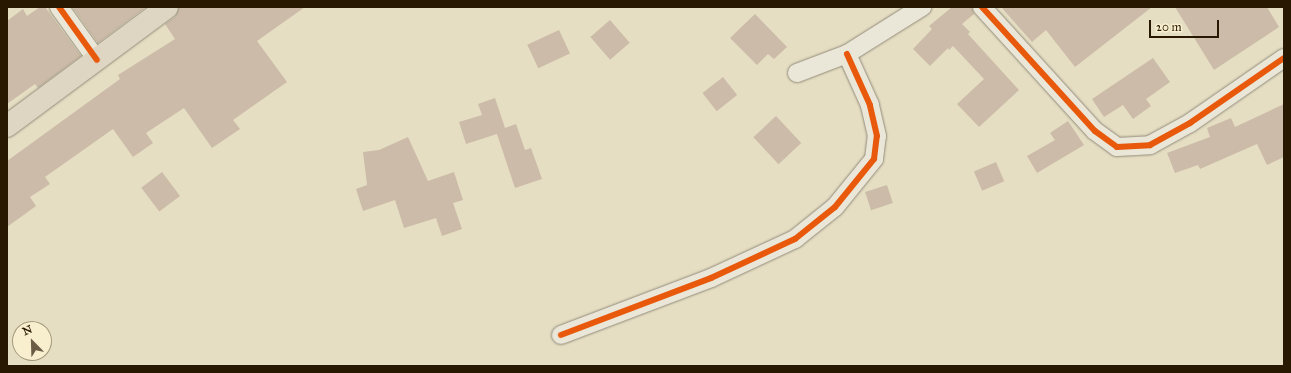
<!DOCTYPE html>
<style>
body{margin:0}
#map{position:relative;width:1291px;height:373px;overflow:hidden;background:#e6dec3;font-family:"IM FELL Great Primer",serif}
div>[style]{position:absolute}
[style*='--x']{left:calc(var(--x)*1px);top:calc(var(--y)*1px);width:calc(var(--w)*1px);rotate:calc(var(--a)*1deg)}
.building>*{inset:0;background:#cbbba8;transform-origin:0 0}
.roads{filter:drop-shadow(0 0 1px #928b79) drop-shadow(0 0 1px #928b79)}
.street>*{height:18px;margin:-9px;padding:0 9px;transform-origin:9px;border-radius:9px;background:#eae6d8}
.highway>*{height:22px;margin:-11px;padding:0 11px;transform-origin:11px;border-radius:11px;background:#ded6c3}
.cycleway>*{height:6px;margin:-3px;padding:0 3px;transform-origin:3px;border-radius:3px;background:#e8590c}
span{translate:-50% -50%;white-space:nowrap;text-align:center;line-height:1.15;-webkit-text-stroke:3px #f8efcf;paint-order:stroke}
.frame{position:absolute;inset:0;border:8px solid #291801;pointer-events:none}
.north{position:absolute;left:12px;top:321px;width:40px;height:40px;box-sizing:border-box;background:#f8efcf;border:1px solid #a5997d;border-radius:50%;rotate:337deg;font-size:11px;font-weight:700;line-height:16px;text-align:center;color:#291801}
.north::after{content:'';display:block;margin:auto;width:14px;height:18px;background:#6b5d45;clip-path:polygon(50% 0,100% 100%,50% 72%,0 100%)}
.scale{position:absolute;left:1149px;top:20px;width:70px;height:18px;box-sizing:border-box;border:2px solid #291801;border-top:0;padding-left:5px;font-size:12px;line-height:14px;white-space:nowrap;color:#291801;-webkit-text-stroke:3px #f8efcf;paint-order:stroke}
</style>
<div id="map">
<div class="building">
<i style="clip-path:polygon(40px 7px,45px 7px,81px 56px,38px 88px,35px 84px,7px 104px,7px 21px,23px 9px,27px 16px)"></i>
<i style="clip-path:polygon(75px 7px,146px 7px,98px 43px,73px 8px)"></i>
<i style="clip-path:polygon(179px 7px,305px 7px,257px 41px,287px 82px,233px 120px,240px 129px,212px 148px,184px 108px,146px 133px,153px 143px,133px 157px,113px 129px,45px 177px,50px 184px,30px 197px,36px 206px,7px 227px,7px 161px,120px 79px,118px 75px,175px 39px,165px 24px,175px 17px)"></i>
<i style="clip-path:polygon(952px 7px,972px 7px,974px 14px,962px 24px,970px 32px,968px 34px,1019px 90px,979px 127px,957px 104px,984px 79px,953px 46px,949px 50px,948px 48px,930px 66px,913px 49px,932px 29px,929px 26px)"></i>
<i style="clip-path:polygon(1001px 7px,1152px 7px,1075px 67px,1046px 30px,1032px 42px)"></i>
<i style="clip-path:polygon(1175px 7px,1267px 7px,1279px 27px,1214px 70px)"></i>
<i style="clip-path:polygon(755px 14px,787px 47px,774px 59px,768px 54px,757px 65px,730px 38px)"></i>
<i style="left:610px;top:20px;width:30px;height:26px;rotate:49deg"></i>
<i style="left:559px;top:30px;width:26px;height:35px;rotate:65deg"></i>
<i style="clip-path:polygon(1153px 58px,1170px 82px,1146px 99px,1151px 106px,1133px 119px,1123px 105px,1104px 117px,1092px 99px)"></i>
<i style="left:723px;top:77px;width:23px;height:26px;rotate:52deg"></i>
<i style="clip-path:polygon(495px 98px,505px 128px,516px 124px,525px 150px,531px 148px,542px 179px,515px 188px,497px 134px,466px 144px,459px 122px,482px 115px,478px 104px)"></i>
<i style="clip-path:polygon(1284px 104px,1284px 157px,1267px 165px,1257px 144px,1200px 169px,1198px 165px,1175px 173px,1167px 153px,1210px 137px,1207px 128px,1231px 118px,1235px 127px)"></i>
<i style="left:776px;top:116px;width:37px;height:31px;rotate:47deg"></i>
<i style="clip-path:polygon(1068px 121px,1084px 145px,1037px 173px,1027px 156px,1055px 140px,1050px 133px)"></i>
<i style="clip-path:polygon(408px 137px,428px 181px,454px 172px,463px 200px,453px 203px,462px 229px,442px 236px,436px 218px,404px 228px,395px 200px,363px 211px,356px 189px,367px 185px,363px 152px,379px 150px)"></i>
<i style="left:996px;top:162px;width:21px;height:24px;rotate:67deg"></i>
<i style="left:162px;top:172px;width:30px;height:26px;rotate:53deg"></i>
<i style="left:887px;top:185px;width:19px;height:23px;rotate:72deg"></i>
</div>
<div class="roads">
<div class="street">
<i style="--x:59;--y:7;--w:65;--a:54.4"></i>
<i style="--x:982;--y:7;--w:168;--a:47.7"></i>
<i style="--x:1095;--y:131;--w:27;--a:36"></i>
<i style="--x:1117;--y:147;--w:33;--a:-3"></i>
<i style="--x:1150;--y:145;--w:46;--a:-28.8"></i>
<i style="--x:1190;--y:123;--w:114;--a:-34.7"></i>
<i style="--x:797;--y:73;--w:53;--a:-20.8"></i>
<i style="--x:847;--y:54;--w:89;--a:-32.1"></i>
<i style="--x:561;--y:335;--w:160;--a:-20.8"></i>
<i style="--x:711;--y:278;--w:93;--a:-24.9"></i>
<i style="--x:795;--y:239;--w:51;--a:-38.7"></i>
<i style="--x:835;--y:207;--w:62;--a:-50.9"></i>
<i style="--x:874;--y:159;--w:23;--a:-83"></i>
<i style="--x:877;--y:136;--w:32;--a:-103"></i>
<i style="--x:870;--y:105;--w:56;--a:-114.3"></i>
</div>
<div class="highway">
<i style="--x:7;--y:126;--w:199;--a:-36.6"></i>
</div>
</div>
<div class="cycleway">
<i style="--x:59;--y:7;--w:65;--a:54.4"></i>
<i style="--x:982;--y:7;--w:168;--a:47.7"></i>
<i style="--x:1095;--y:131;--w:27;--a:36"></i>
<i style="--x:1117;--y:147;--w:33;--a:-3"></i>
<i style="--x:1150;--y:145;--w:46;--a:-28.8"></i>
<i style="--x:1190;--y:123;--w:114;--a:-34.7"></i>
<i style="--x:561;--y:335;--w:160;--a:-20.8"></i>
<i style="--x:711;--y:278;--w:93;--a:-24.9"></i>
<i style="--x:795;--y:239;--w:51;--a:-38.7"></i>
<i style="--x:835;--y:207;--w:62;--a:-50.9"></i>
<i style="--x:874;--y:159;--w:23;--a:-83"></i>
<i style="--x:877;--y:136;--w:32;--a:-103"></i>
<i style="--x:870;--y:105;--w:56;--a:-114.3"></i>
</div>
<div class="frame"></div>
<div class="north">N</div>
<div class="scale">20 m</div>
</div>
